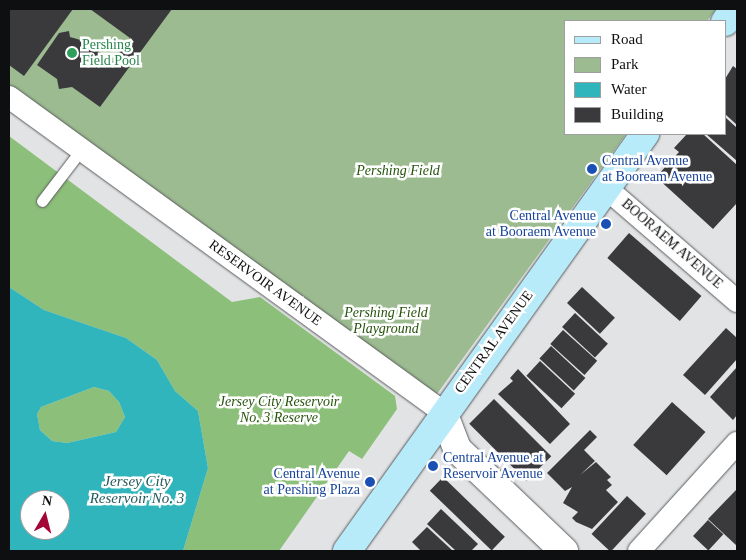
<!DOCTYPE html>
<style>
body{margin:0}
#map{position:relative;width:746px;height:560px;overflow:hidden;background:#e1e3e5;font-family:"Times New Roman",serif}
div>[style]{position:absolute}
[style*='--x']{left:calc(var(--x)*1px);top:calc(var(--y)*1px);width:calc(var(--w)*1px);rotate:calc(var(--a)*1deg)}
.green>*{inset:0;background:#9cbb90}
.forest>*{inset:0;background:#8cbf79}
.water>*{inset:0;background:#30b5bc}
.building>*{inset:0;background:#3a3a3d;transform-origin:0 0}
.roads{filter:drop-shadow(0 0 1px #595b5d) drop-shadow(0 0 1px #595b5d)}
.service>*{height:11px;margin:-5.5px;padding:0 5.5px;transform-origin:5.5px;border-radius:5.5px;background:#fff}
.minor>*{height:22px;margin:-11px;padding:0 11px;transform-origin:11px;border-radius:11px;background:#fff}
.tertiary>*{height:28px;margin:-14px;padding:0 14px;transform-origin:14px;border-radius:14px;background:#fff}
.secondary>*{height:28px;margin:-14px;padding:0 14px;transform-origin:14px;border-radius:14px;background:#b7ebf9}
.dots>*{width:14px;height:14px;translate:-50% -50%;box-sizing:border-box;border:2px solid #fff;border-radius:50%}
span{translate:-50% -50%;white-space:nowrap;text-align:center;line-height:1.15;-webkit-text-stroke:5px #fff;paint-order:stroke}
.leisure-label{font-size:14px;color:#27864d}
.left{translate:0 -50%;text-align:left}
.transit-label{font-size:14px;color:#164399}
.right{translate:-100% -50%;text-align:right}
.park-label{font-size:14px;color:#25530b;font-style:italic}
.street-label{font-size:14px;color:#0e0f10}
.water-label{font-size:15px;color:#255a5d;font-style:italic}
.frame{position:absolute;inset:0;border:10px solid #0e0f10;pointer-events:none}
.legend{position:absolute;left:564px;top:20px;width:162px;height:115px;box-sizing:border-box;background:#fff;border:1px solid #9f9f9f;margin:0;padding:6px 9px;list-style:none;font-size:15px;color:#0e0f10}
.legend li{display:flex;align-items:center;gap:10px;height:25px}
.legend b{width:25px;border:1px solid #9f9f9f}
.north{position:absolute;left:20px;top:490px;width:50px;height:50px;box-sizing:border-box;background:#fff;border:1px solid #9f9f9f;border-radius:50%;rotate:8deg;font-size:14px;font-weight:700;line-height:20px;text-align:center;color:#0e0f10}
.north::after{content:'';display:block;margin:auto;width:18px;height:22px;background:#a40636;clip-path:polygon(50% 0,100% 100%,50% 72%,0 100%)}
</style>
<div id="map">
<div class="green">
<i style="clip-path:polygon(9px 9px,716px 9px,707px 21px,565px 21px,565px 134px,626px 134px,434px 398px,9px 89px)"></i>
</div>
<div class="forest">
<i style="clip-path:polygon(9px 136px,232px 302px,260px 297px,395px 396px,397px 409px,362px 459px,349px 451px,279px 551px,183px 551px,208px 468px,198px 411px,175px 391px,157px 360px,126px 338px,44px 310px,9px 287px)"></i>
<i style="clip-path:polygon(94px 387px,109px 391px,119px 402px,125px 417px,116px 432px,67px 443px,52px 441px,40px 430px,37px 414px,41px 407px)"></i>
</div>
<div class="water">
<i style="clip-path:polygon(evenodd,9px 287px,44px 310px,126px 338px,157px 360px,175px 391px,198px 411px,208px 468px,183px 551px,9px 551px,9px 287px,94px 387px,109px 391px,119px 402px,125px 417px,116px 432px,67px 443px,52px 441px,40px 430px,37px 414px,41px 407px,94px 387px,9px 287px,30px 500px,60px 500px,60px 530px,30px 530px,30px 500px)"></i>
</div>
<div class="building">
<i style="clip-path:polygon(9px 9px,73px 9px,24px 76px,9px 65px)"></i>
<i style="clip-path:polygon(90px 9px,172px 9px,100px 107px,72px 87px,59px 89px,57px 79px,37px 65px,59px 33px,69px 31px,70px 37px,84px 41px,113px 62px,130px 38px)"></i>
<i style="clip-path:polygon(733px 66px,737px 69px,737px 125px,725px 114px,725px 79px)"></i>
<i style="clip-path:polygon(725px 117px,737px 128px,737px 161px,706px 134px,725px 134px)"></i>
<i style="clip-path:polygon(687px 134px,703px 134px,737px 165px,737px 203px,713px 229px,656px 177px,679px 152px,674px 148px)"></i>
<i style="left:629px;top:233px;width:96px;height:33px;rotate:41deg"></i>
<i style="left:582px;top:287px;width:45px;height:22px;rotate:43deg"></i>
<i style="left:575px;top:313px;width:45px;height:19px;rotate:43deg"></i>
<i style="clip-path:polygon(726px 328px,737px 338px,737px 359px,705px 395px,683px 375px)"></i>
<i style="left:563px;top:330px;width:46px;height:19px;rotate:42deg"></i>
<i style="left:551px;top:346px;width:47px;height:17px;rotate:43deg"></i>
<i style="left:540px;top:361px;width:48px;height:20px;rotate:43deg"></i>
<i style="clip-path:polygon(737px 367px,737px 415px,733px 420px,710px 397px)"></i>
<i style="clip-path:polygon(518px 369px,570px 424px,550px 444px,498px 394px,513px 381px,510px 378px)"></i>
<i style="left:494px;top:399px;width:81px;height:35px;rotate:45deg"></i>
<i style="left:672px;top:402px;width:45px;height:58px;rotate:42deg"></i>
<i style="clip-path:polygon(590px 430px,597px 437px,584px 450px,595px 461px,580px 475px,596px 462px,611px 477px,607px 480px,612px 485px,606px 490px,618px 502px,592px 529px,576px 522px,572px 518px,578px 512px,563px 503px,572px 487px,565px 491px,547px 473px)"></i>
<i style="left:443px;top:477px;width:86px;height:19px;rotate:44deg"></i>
<i style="clip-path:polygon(737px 489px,737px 546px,708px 519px)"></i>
<i style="left:627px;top:496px;width:26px;height:52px;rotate:43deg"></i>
<i style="clip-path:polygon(441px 509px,478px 544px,471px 551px,456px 551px,427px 524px)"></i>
<i style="left:708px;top:520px;width:21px;height:22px;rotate:43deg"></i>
<i style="clip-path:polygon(427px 527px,453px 551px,421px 551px,412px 542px)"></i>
</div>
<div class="roads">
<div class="service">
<i style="--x:42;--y:201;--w:64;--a:-52.6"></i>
</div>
<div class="minor">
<i style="--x:9;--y:97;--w:536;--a:35.97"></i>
<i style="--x:606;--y:188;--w:173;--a:40.8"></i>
<i style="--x:639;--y:551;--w:146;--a:-47.8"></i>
</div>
<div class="tertiary">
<i style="--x:443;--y:412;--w:40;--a:69"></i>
<i style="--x:457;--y:449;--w:148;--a:43.6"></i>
</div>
<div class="secondary">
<i style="--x:725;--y:22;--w:16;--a:-55"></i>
<i style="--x:347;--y:551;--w:513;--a:-54.45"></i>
</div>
</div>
<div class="dots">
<i style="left:72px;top:53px;background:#2e9e5b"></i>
<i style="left:592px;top:169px;background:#1a4fb4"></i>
<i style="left:606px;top:224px;background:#1a4fb4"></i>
<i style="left:433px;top:466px;background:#1a4fb4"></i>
<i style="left:370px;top:482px;background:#1a4fb4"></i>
</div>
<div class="leisure-label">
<span class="left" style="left:82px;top:53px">Pershing<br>Field Pool</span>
</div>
<div class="transit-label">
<span class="left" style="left:602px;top:169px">Central Avenue<br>at Booream Avenue</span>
<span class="right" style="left:596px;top:224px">Central Avenue<br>at Booraem Avenue</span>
<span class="left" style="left:443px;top:466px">Central Avenue at<br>Reservoir Avenue</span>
<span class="right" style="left:360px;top:482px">Central Avenue<br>at Pershing Plaza</span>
</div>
<div class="park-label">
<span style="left:398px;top:171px">Pershing Field</span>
<span style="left:386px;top:321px">Pershing Field<br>Playground</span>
<span style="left:279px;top:410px">Jersey City Reservoir<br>No. 3 Reserve</span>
</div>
<div class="street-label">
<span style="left:672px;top:244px;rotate:41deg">BOORAEM AVENUE</span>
<span style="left:265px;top:283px;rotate:36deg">RESERVOIR AVENUE</span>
<span style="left:494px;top:342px;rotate:-54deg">CENTRAL AVENUE</span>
</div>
<div class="water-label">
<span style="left:137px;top:490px">Jersey City<br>Reservoir No. 3</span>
</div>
<div class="frame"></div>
<ul class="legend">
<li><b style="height:6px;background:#b7ebf9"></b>Road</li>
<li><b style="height:14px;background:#9cbb90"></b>Park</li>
<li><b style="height:14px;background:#30b5bc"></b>Water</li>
<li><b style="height:14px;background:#3a3a3d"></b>Building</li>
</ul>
<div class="north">N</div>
</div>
